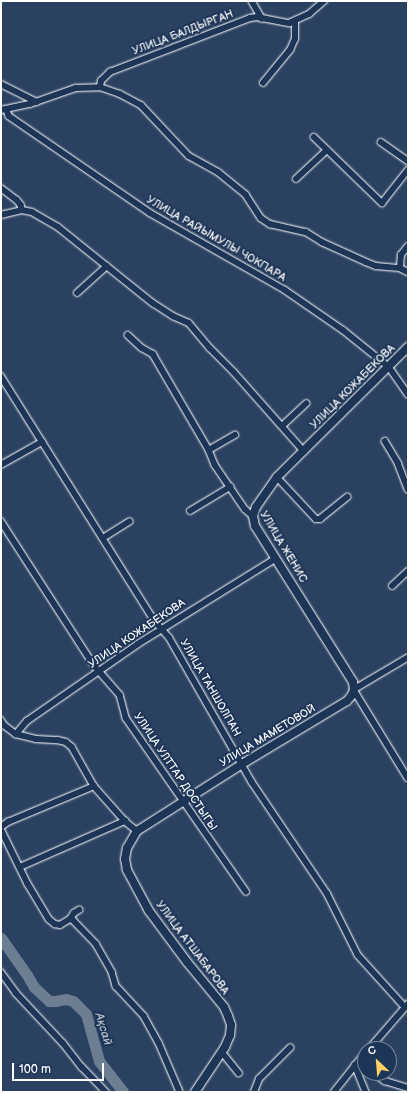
<!DOCTYPE html>
<meta charset="utf-8">
<style>
body{margin:0}
#map{position:relative;width:409px;height:1093px;overflow:hidden;background:#2a4161;font-family:"Balsamiq Sans",sans-serif}
div>[style]{position:absolute}
[style*='--x']{left:calc(var(--x)*1px);top:calc(var(--y)*1px);width:calc(var(--w)*1px);rotate:calc(var(--a)*1deg)}
.river>*{height:11px;margin:-5.5px;padding:0 5.5px;transform-origin:5.5px;border-radius:5.5px;background:#6d7d92}
.roads{filter:drop-shadow(0 0 1px #fff) drop-shadow(0 0 1px #fff)}
.minor>*{height:5.5px;margin:-2.75px;padding:0 2.75px;transform-origin:2.75px;border-radius:2.75px;background:#1d3557}
.secondary>*{height:8px;margin:-4px;padding:0 4px;transform-origin:4px;border-radius:4px;background:#1d3557}
span{translate:-50% -50%;white-space:nowrap;text-align:center;line-height:1.15;-webkit-text-stroke:4px #1d3557;paint-order:stroke}
.street-label{font-size:11px;color:#fff}
.water-label{font-size:12px;color:#b6bec8;font-style:italic}
.frame{position:absolute;inset:0;border:2px solid #fff;pointer-events:none}
.north{position:absolute;left:357px;top:1041px;width:40px;height:40px;box-sizing:border-box;background:#1d3557;border:1px solid #77869a;border-radius:50%;rotate:334deg;font-size:11px;font-weight:700;line-height:16px;text-align:center;color:#fff}
.north::after{content:'';display:block;margin:auto;width:14px;height:18px;background:#ffd166;clip-path:polygon(50% 0,100% 100%,50% 72%,0 100%)}
.scale{position:absolute;left:12px;top:1063px;width:92px;height:18px;box-sizing:border-box;border:2px solid #fff;border-top:0;padding-left:5px;font-size:12px;line-height:14px;white-space:nowrap;color:#fff;-webkit-text-stroke:3px #1d3557;paint-order:stroke}
</style>
<div id="map">
<div class="river">
<i style="--x:1;--y:938;--w:45;--a:54.9"></i>
<i style="--x:27;--y:975;--w:14;--a:60"></i>
<i style="--x:34;--y:987;--w:21;--a:43"></i>
<i style="--x:49;--y:1001;--w:6;--a:0"></i>
<i style="--x:55;--y:1001;--w:11;--a:-10"></i>
<i style="--x:66;--y:999;--w:7;--a:16"></i>
<i style="--x:73;--y:1001;--w:18;--a:45"></i>
<i style="--x:86;--y:1014;--w:49;--a:74.5"></i>
<i style="--x:99;--y:1061;--w:39;--a:52"></i>
</div>
<div class="roads">
<div class="minor">
<i style="--x:252;--y:1;--w:20;--a:60"></i>
<i style="--x:263;--y:83;--w:43;--a:-50.7"></i>
<i style="--x:290;--y:50;--w:12;--a:-66"></i>
<i style="--x:295;--y:39;--w:17;--a:-90"></i>
<i style="--x:1;--y:84;--w:40;--a:26.6"></i>
<i style="--x:100;--y:87;--w:6;--a:-81"></i>
<i style="--x:101;--y:81;--w:13;--a:-45"></i>
<i style="--x:110;--y:72;--w:70;--a:-21"></i>
<i style="--x:175;--y:47;--w:80;--a:-21.1"></i>
<i style="--x:250;--y:18;--w:7;--a:-8"></i>
<i style="--x:257;--y:17;--w:33;--a:11"></i>
<i style="--x:289;--y:23;--w:22;--a:-24"></i>
<i style="--x:309;--y:14;--w:20;--a:-41"></i>
<i style="--x:1;--y:110;--w:30;--a:-12"></i>
<i style="--x:30;--y:104;--w:49;--a:-19.2"></i>
<i style="--x:76;--y:88;--w:24;--a:-2"></i>
<i style="--x:100;--y:87;--w:21;--a:19"></i>
<i style="--x:120;--y:94;--w:24;--a:28"></i>
<i style="--x:141;--y:105;--w:70;--a:46.7"></i>
<i style="--x:189;--y:156;--w:33;--a:29"></i>
<i style="--x:218;--y:172;--w:36;--a:39"></i>
<i style="--x:246;--y:195;--w:27;--a:57"></i>
<i style="--x:261;--y:218;--w:11;--a:34"></i>
<i style="--x:270;--y:224;--w:37;--a:13"></i>
<i style="--x:306;--y:232;--w:19;--a:32"></i>
<i style="--x:322;--y:242;--w:48;--a:24.4"></i>
<i style="--x:366;--y:262;--w:11;--a:22"></i>
<i style="--x:376;--y:266;--w:24;--a:5"></i>
<i style="--x:400;--y:268;--w:9;--a:27"></i>
<i style="--x:7;--y:110;--w:6;--a:72"></i>
<i style="--x:9;--y:116;--w:171;--a:34.5"></i>
<i style="--x:150;--y:213;--w:155;--a:29.7"></i>
<i style="--x:285;--y:290;--w:70;--a:34.6"></i>
<i style="--x:343;--y:330;--w:59;--a:38.8"></i>
<i style="--x:389;--y:367;--w:33;--a:55"></i>
<i style="--x:314;--y:137;--w:95;--a:44.1"></i>
<i style="--x:382;--y:203;--w:42;--a:-51.8"></i>
<i style="--x:381;--y:142;--w:33;--a:35"></i>
<i style="--x:296;--y:179;--w:42;--a:-43.1"></i>
<i style="--x:1;--y:188;--w:20;--a:37"></i>
<i style="--x:17;--y:200;--w:6;--a:51"></i>
<i style="--x:21;--y:205;--w:5;--a:79"></i>
<i style="--x:1;--y:215;--w:22;--a:-13"></i>
<i style="--x:22;--y:210;--w:10;--a:11"></i>
<i style="--x:32;--y:212;--w:30;--a:30"></i>
<i style="--x:58;--y:227;--w:122;--a:38.7"></i>
<i style="--x:153;--y:303;--w:24;--a:33"></i>
<i style="--x:173;--y:316;--w:17;--a:24"></i>
<i style="--x:189;--y:323;--w:33;--a:50"></i>
<i style="--x:210;--y:348;--w:34;--a:45"></i>
<i style="--x:234;--y:372;--w:106;--a:48.5"></i>
<i style="--x:400;--y:268;--w:13;--a:-86"></i>
<i style="--x:401;--y:255;--w:11;--a:-52"></i>
<i style="--x:77;--y:293;--w:40;--a:-42"></i>
<i style="--x:128;--y:335;--w:19;--a:43"></i>
<i style="--x:142;--y:348;--w:13;--a:29"></i>
<i style="--x:153;--y:354;--w:111;--a:59.7"></i>
<i style="--x:209;--y:450;--w:16;--a:68"></i>
<i style="--x:215;--y:465;--w:53;--a:55.7"></i>
<i style="--x:245;--y:509;--w:11;--a:41"></i>
<i style="--x:1;--y:376;--w:288;--a:57.9"></i>
<i style="--x:154;--y:620;--w:23;--a:49"></i>
<i style="--x:169;--y:637;--w:167;--a:60.2"></i>
<i style="--x:252;--y:782;--w:134;--a:56"></i>
<i style="--x:327;--y:893;--w:69;--a:63.4"></i>
<i style="--x:358;--y:955;--w:70;--a:47.9"></i>
<i style="--x:282;--y:426;--w:33;--a:-43"></i>
<i style="--x:385;--y:441;--w:26;--a:59"></i>
<i style="--x:398;--y:463;--w:28;--a:69"></i>
<i style="--x:209;--y:450;--w:30;--a:-30"></i>
<i style="--x:1;--y:465;--w:47;--a:-29.3"></i>
<i style="--x:277;--y:477;--w:57;--a:47.1"></i>
<i style="--x:316;--y:519;--w:4;--a:0"></i>
<i style="--x:320;--y:519;--w:35;--a:-39"></i>
<i style="--x:190;--y:511;--w:47;--a:-31"></i>
<i style="--x:1;--y:521;--w:170;--a:57.2"></i>
<i style="--x:93;--y:664;--w:41;--a:48.9"></i>
<i style="--x:120;--y:695;--w:24;--a:75"></i>
<i style="--x:126;--y:718;--w:211;--a:55.3"></i>
<i style="--x:103;--y:538;--w:31;--a:-32"></i>
<i style="--x:392;--y:586;--w:22;--a:-43"></i>
<i style="--x:408;--y:658;--w:63;--a:149.3"></i>
<i style="--x:354;--y:690;--w:103;--a:58.5"></i>
<i style="--x:1;--y:720;--w:6;--a:59"></i>
<i style="--x:4;--y:725;--w:15;--a:37"></i>
<i style="--x:16;--y:734;--w:21;--a:14"></i>
<i style="--x:36;--y:739;--w:22;--a:3"></i>
<i style="--x:58;--y:740;--w:8;--a:14"></i>
<i style="--x:66;--y:742;--w:8;--a:40"></i>
<i style="--x:72;--y:747;--w:45;--a:60.6"></i>
<i style="--x:94;--y:786;--w:47;--a:48.5"></i>
<i style="--x:125;--y:821;--w:16;--a:40"></i>
<i style="--x:16;--y:734;--w:17;--a:-50"></i>
<i style="--x:27;--y:721;--w:135;--a:-34.7"></i>
<i style="--x:138;--y:644;--w:161;--a:-31.8"></i>
<i style="--x:1;--y:827;--w:9;--a:-36"></i>
<i style="--x:8;--y:822;--w:93;--a:-22.7"></i>
<i style="--x:1;--y:829;--w:61;--a:63.9"></i>
<i style="--x:28;--y:884;--w:41;--a:59"></i>
<i style="--x:49;--y:919;--w:8;--a:40"></i>
<i style="--x:55;--y:924;--w:5;--a:11"></i>
<i style="--x:60;--y:925;--w:12;--a:-31"></i>
<i style="--x:70;--y:919;--w:3;--a:18"></i>
<i style="--x:73;--y:920;--w:33;--a:46"></i>
<i style="--x:96;--y:944;--w:32;--a:60"></i>
<i style="--x:112;--y:972;--w:15;--a:74"></i>
<i style="--x:116;--y:986;--w:41;--a:47"></i>
<i style="--x:144;--y:1016;--w:31;--a:61"></i>
<i style="--x:159;--y:1043;--w:53;--a:66.8"></i>
<i style="--x:20;--y:867;--w:115;--a:-23.7"></i>
<i style="--x:70;--y:919;--w:7;--a:-56"></i>
<i style="--x:74;--y:913;--w:6;--a:-31"></i>
<i style="--x:1;--y:972;--w:26;--a:54"></i>
<i style="--x:16;--y:993;--w:69;--a:46.8"></i>
<i style="--x:63;--y:1043;--w:31;--a:52"></i>
<i style="--x:82;--y:1067;--w:35;--a:46"></i>
<i style="--x:369;--y:1049;--w:60;--a:-49.1"></i>
<i style="--x:222;--y:1052;--w:27;--a:51"></i>
<i style="--x:355;--y:1065;--w:29;--a:68"></i>
<i style="--x:374;--y:1073;--w:14;--a:36"></i>
<i style="--x:385;--y:1081;--w:24;--a:17"></i>
<i style="--x:254;--y:1092;--w:14;--a:-69"></i>
<i style="--x:259;--y:1079;--w:44;--a:-45"></i>
<i style="--x:334;--y:1092;--w:50;--a:-51.5"></i>
</div>
<div class="secondary">
<i style="--x:195;--y:1092;--w:54;--a:-56.3"></i>
<i style="--x:225;--y:1047;--w:13;--a:-67"></i>
<i style="--x:230;--y:1035;--w:10;--a:-84"></i>
<i style="--x:231;--y:1025;--w:9;--a:-108"></i>
<i style="--x:228;--y:1016;--w:10;--a:-114"></i>
<i style="--x:224;--y:1007;--w:58;--a:-129.4"></i>
<i style="--x:187;--y:962;--w:64;--a:-126.7"></i>
<i style="--x:149;--y:911;--w:47;--a:-118.2"></i>
<i style="--x:127;--y:870;--w:11;--a:-100"></i>
<i style="--x:125;--y:859;--w:11;--a:-80"></i>
<i style="--x:127;--y:848;--w:20;--a:-60"></i>
<i style="--x:137;--y:831;--w:125;--a:-32.5"></i>
<i style="--x:242;--y:764;--w:122;--a:-31"></i>
<i style="--x:347;--y:701;--w:8;--a:-50"></i>
<i style="--x:352;--y:695;--w:5;--a:-68"></i>
<i style="--x:354;--y:690;--w:8;--a:-97"></i>
<i style="--x:353;--y:682;--w:184;--a:-122.1"></i>
<i style="--x:255;--y:526;--w:10;--a:-101"></i>
<i style="--x:253;--y:516;--w:9;--a:-72"></i>
<i style="--x:256;--y:507;--w:37;--a:-55"></i>
<i style="--x:277;--y:477;--w:185;--a:-44.8"></i>
</div>
</div>
<div class="street-label">
<span style="left:183px;top:33px;rotate:-21deg">УЛИЦА БАЛДЫРГАН</span>
<span style="left:216px;top:239px;rotate:30deg">УЛИЦА РАЙЫМУЛЫ ЧОКПАРА</span>
<span style="left:353px;top:387px;rotate:-45deg">УЛИЦА КОЖАБЕКОВА</span>
<span style="left:283px;top:547px;rotate:59deg">УЛИЦА ЖЕНИС</span>
<span style="left:137px;top:634px;rotate:-34deg">УЛИЦА КОЖАБЕКОВА</span>
<span style="left:210px;top:688px;rotate:60deg">УЛИЦА ТАНШОЛПАН</span>
<span style="left:268px;top:736px;rotate:-31deg">УЛИЦА МАМЕТОВОЙ</span>
<span style="left:175px;top:772px;rotate:56deg">УЛИЦА УЛТТАР ДОСТЫГЫ</span>
<span style="left:192px;top:948px;rotate:53deg">УЛИЦА АТШАБАРОВА</span>
</div>
<div class="water-label">
<span style="left:103px;top:1029px;rotate:73deg">Ақсай</span>
</div>
<div class="frame"></div>
<div class="north">С</div>
<div class="scale">100 m</div>
</div>
